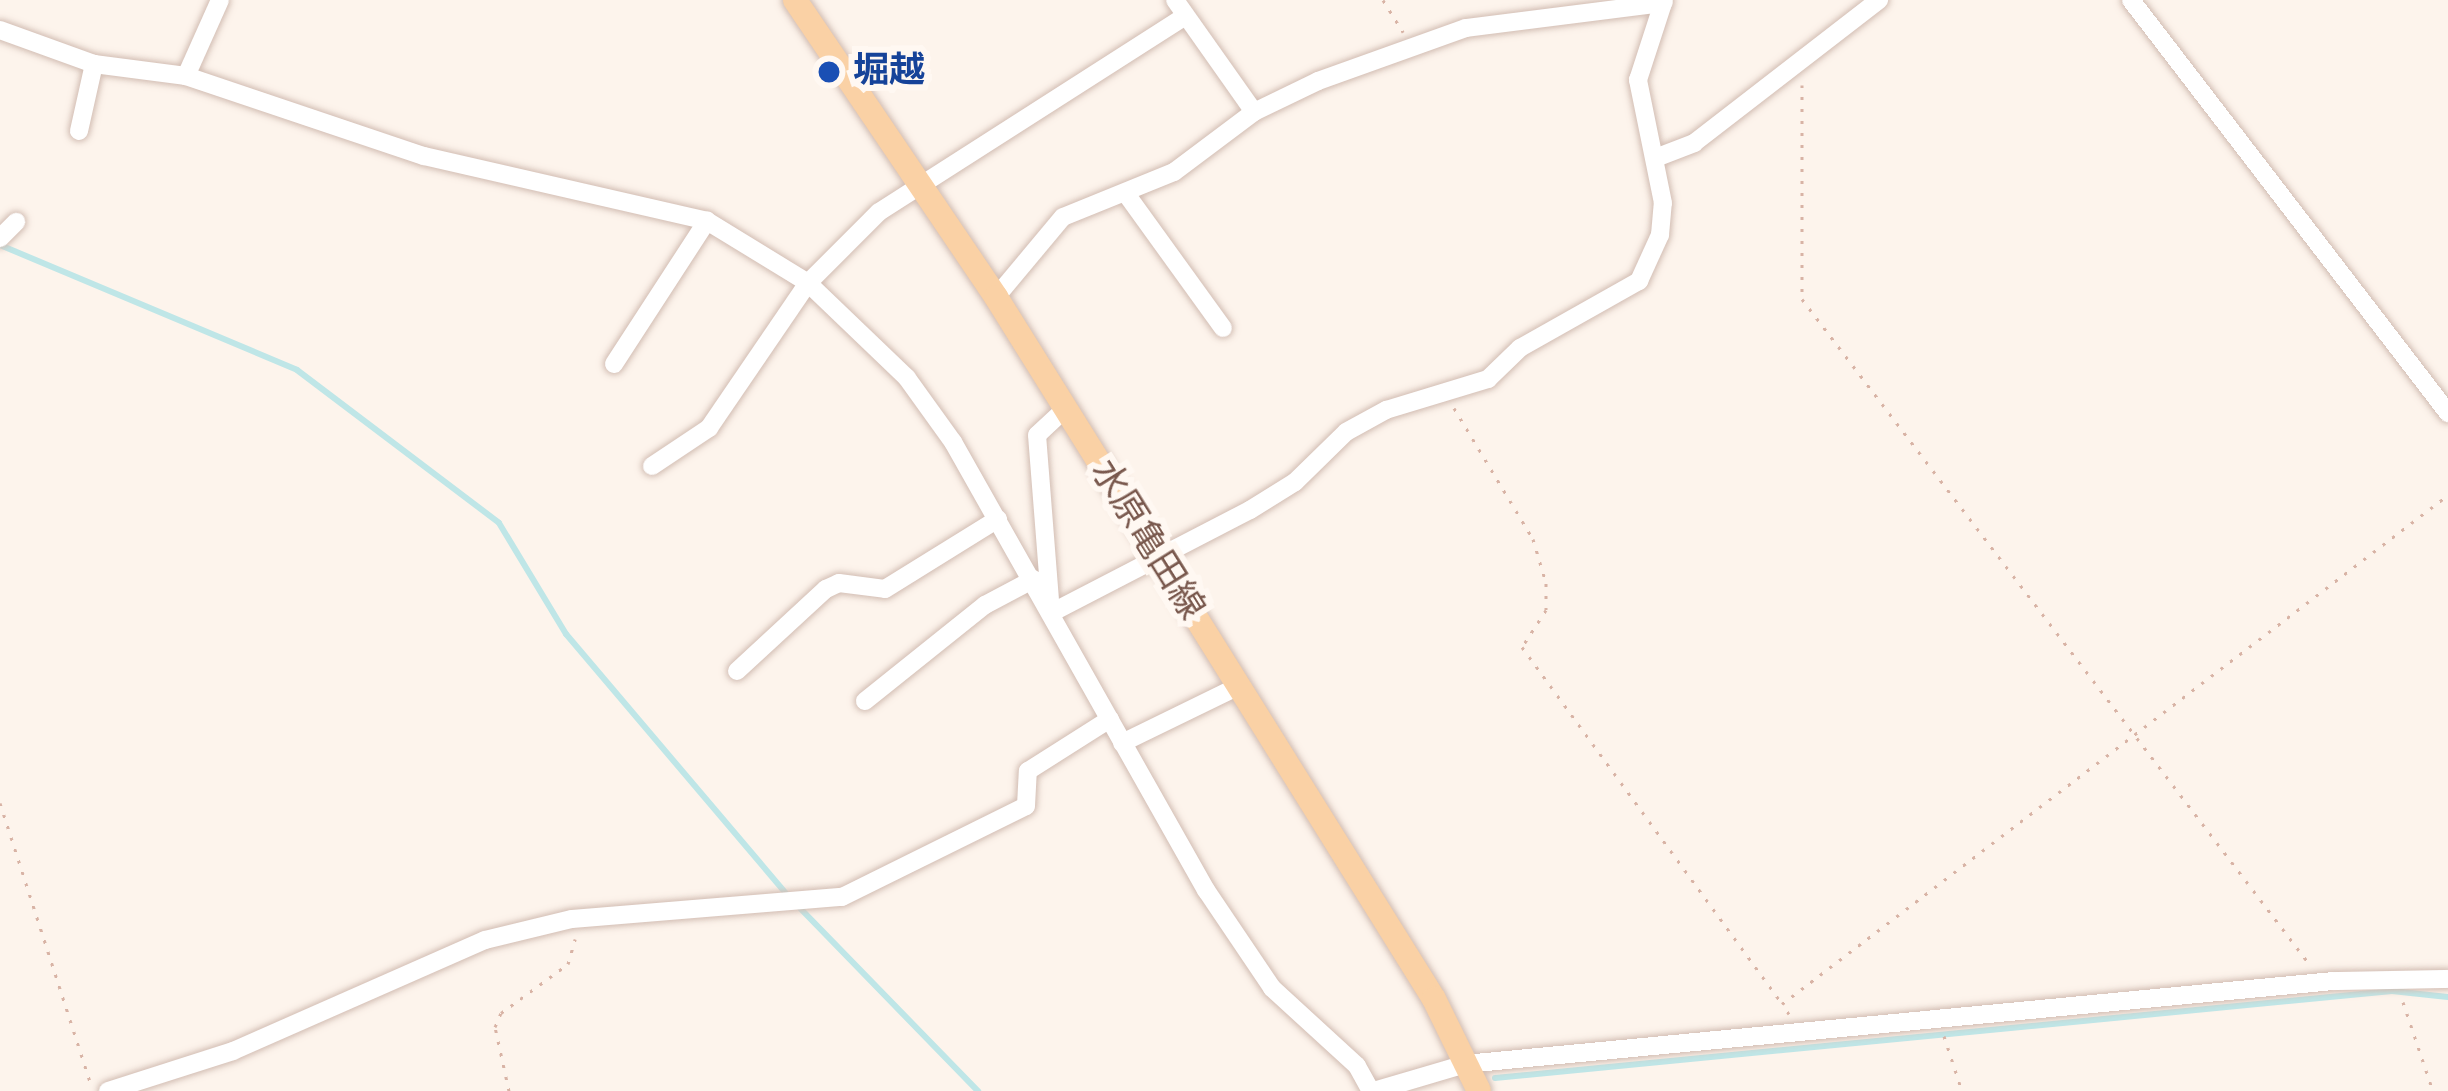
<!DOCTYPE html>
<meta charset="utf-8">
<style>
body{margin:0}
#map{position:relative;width:2448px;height:1091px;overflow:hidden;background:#fdf4ec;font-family:"Alegreya Sans","Noto Sans JP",sans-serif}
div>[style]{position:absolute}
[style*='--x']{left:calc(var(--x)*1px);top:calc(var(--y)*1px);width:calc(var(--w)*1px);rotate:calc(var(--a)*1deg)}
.stream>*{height:6px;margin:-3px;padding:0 3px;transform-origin:3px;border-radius:3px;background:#bfe6e7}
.path>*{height:3px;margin-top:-1.5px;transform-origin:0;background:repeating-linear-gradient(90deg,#d8b3a5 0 3px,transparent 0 12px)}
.roads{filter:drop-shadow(0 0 3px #d2bdb3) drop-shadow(0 0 3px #d2bdb3)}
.minor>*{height:18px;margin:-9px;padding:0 9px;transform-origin:9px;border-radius:9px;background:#fff}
.major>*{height:24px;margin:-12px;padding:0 12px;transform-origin:12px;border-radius:12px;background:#fad1a5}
.dots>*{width:33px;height:33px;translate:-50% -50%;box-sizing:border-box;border:6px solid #fff8f2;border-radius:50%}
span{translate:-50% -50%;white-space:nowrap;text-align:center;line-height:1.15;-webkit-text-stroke:12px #fff8f2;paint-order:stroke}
.transit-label{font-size:36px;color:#164399;font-weight:700}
.left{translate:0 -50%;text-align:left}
.street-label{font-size:36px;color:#79584d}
</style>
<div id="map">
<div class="stream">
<i style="--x:0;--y:245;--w:322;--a:22.8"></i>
<i style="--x:297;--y:370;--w:253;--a:37.1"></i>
<i style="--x:499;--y:523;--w:130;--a:58.9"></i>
<i style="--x:566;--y:634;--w:342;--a:49.7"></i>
<i style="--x:797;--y:905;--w:260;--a:45.8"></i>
<i style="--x:1495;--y:1078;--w:901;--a:-5.54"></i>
<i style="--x:2392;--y:991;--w:56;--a:6.1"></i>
</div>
<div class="path">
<i style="--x:1383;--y:0;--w:38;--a:58"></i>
<i style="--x:1802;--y:85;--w:214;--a:90"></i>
<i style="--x:1802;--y:299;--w:838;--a:52.66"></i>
<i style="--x:1454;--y:408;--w:153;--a:58.9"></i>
<i style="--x:1533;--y:539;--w:46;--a:73.5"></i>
<i style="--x:1546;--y:583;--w:27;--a:90"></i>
<i style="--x:1546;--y:610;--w:44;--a:123"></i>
<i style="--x:1522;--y:647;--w:439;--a:53.9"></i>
<i style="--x:0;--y:803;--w:295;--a:72.1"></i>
<i style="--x:2403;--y:1002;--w:94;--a:71.4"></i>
<i style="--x:1789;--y:1014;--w:12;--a:-125"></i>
<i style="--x:1782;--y:1004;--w:838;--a:-37.39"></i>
<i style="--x:1944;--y:1036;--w:58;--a:71.9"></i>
<i style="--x:509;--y:1091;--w:66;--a:-102.3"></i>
<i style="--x:495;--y:1027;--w:15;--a:-67"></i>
<i style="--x:501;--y:1013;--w:83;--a:-36.2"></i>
<i style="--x:568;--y:964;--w:26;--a:-74"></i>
</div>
<div class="roads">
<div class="minor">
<i style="--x:1175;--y:0;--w:137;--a:54.8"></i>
<i style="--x:2131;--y:0;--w:521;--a:52.49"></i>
<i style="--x:0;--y:30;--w:100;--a:19.9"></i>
<i style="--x:94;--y:64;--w:93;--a:7.4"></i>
<i style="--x:186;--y:76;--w:251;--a:18.6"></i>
<i style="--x:424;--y:156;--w:290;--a:12.9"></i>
<i style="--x:707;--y:221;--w:119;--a:31.5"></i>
<i style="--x:808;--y:283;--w:137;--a:43.8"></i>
<i style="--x:907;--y:378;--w:79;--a:54.3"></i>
<i style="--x:953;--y:442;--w:515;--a:60.55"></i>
<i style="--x:1206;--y:890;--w:118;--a:56"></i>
<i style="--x:1272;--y:988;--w:115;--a:42.5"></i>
<i style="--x:1357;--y:1066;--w:29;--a:61"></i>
<i style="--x:186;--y:76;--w:83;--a:-65.9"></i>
<i style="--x:79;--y:131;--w:69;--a:-77.4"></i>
<i style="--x:1658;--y:157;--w:39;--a:-21"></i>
<i style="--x:1694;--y:143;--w:234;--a:-37.7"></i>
<i style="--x:1127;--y:195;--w:164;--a:54.2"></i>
<i style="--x:0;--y:238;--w:23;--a:-45"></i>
<i style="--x:996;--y:297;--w:104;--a:-50.1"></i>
<i style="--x:1063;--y:217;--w:120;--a:-22.1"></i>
<i style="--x:1174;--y:172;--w:100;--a:-36.9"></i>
<i style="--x:1254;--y:112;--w:71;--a:-25.8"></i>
<i style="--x:1318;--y:81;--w:157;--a:-19.7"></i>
<i style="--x:1466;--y:28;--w:199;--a:-7.2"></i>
<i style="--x:614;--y:364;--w:171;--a:-57"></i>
<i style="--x:1065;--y:409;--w:38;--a:137"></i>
<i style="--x:1037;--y:435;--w:179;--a:85.5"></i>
<i style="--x:1051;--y:613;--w:224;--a:-27.4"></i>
<i style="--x:1250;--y:510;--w:53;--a:-31.9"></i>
<i style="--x:1295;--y:482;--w:71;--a:-44.4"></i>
<i style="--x:1346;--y:432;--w:46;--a:-28.8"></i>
<i style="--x:1386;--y:410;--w:107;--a:-16.9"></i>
<i style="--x:1488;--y:379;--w:45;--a:-44.1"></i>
<i style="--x:1520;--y:348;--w:137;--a:-29.4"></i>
<i style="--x:1639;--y:281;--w:51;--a:-65.5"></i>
<i style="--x:1660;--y:235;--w:32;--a:-85"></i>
<i style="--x:1663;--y:203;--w:126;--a:-101.5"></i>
<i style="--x:1638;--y:80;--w:84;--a:-72"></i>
<i style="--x:652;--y:466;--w:69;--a:-33.7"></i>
<i style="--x:709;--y:428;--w:176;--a:-55.7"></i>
<i style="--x:808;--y:283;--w:100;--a:-45"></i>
<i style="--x:879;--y:212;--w:363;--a:-32.6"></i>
<i style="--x:737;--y:671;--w:121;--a:-42.7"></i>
<i style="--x:826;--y:589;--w:14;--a:-25"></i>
<i style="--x:839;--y:583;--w:46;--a:7.4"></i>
<i style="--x:885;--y:589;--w:133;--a:-31.8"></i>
<i style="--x:865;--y:701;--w:154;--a:-38.7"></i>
<i style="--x:985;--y:605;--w:55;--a:-28"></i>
<i style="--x:1122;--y:743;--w:128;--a:-26"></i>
<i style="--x:108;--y:1091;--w:131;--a:-17.7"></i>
<i style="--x:233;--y:1051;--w:275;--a:-23.8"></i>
<i style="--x:485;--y:940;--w:89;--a:-13.6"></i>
<i style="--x:572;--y:919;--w:271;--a:-4.7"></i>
<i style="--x:842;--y:897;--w:205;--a:-26.3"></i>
<i style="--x:1026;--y:806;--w:35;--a:-87"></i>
<i style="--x:1028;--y:771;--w:97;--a:-32.4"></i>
<i style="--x:1374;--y:1091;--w:95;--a:-16.5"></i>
<i style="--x:1465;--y:1064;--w:873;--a:-5.46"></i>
<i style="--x:2334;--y:981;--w:114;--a:-1"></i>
</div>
<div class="major">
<i style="--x:795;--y:0;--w:359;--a:55.9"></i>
<i style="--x:996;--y:297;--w:827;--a:58.04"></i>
<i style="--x:1434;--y:999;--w:102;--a:63.9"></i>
</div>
</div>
<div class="dots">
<i style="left:829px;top:72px;background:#1a4fb4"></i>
</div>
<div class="transit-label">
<span class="left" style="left:853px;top:72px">堀越</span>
</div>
<div class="street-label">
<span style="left:1147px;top:540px;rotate:58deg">水原亀田線</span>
</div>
</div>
